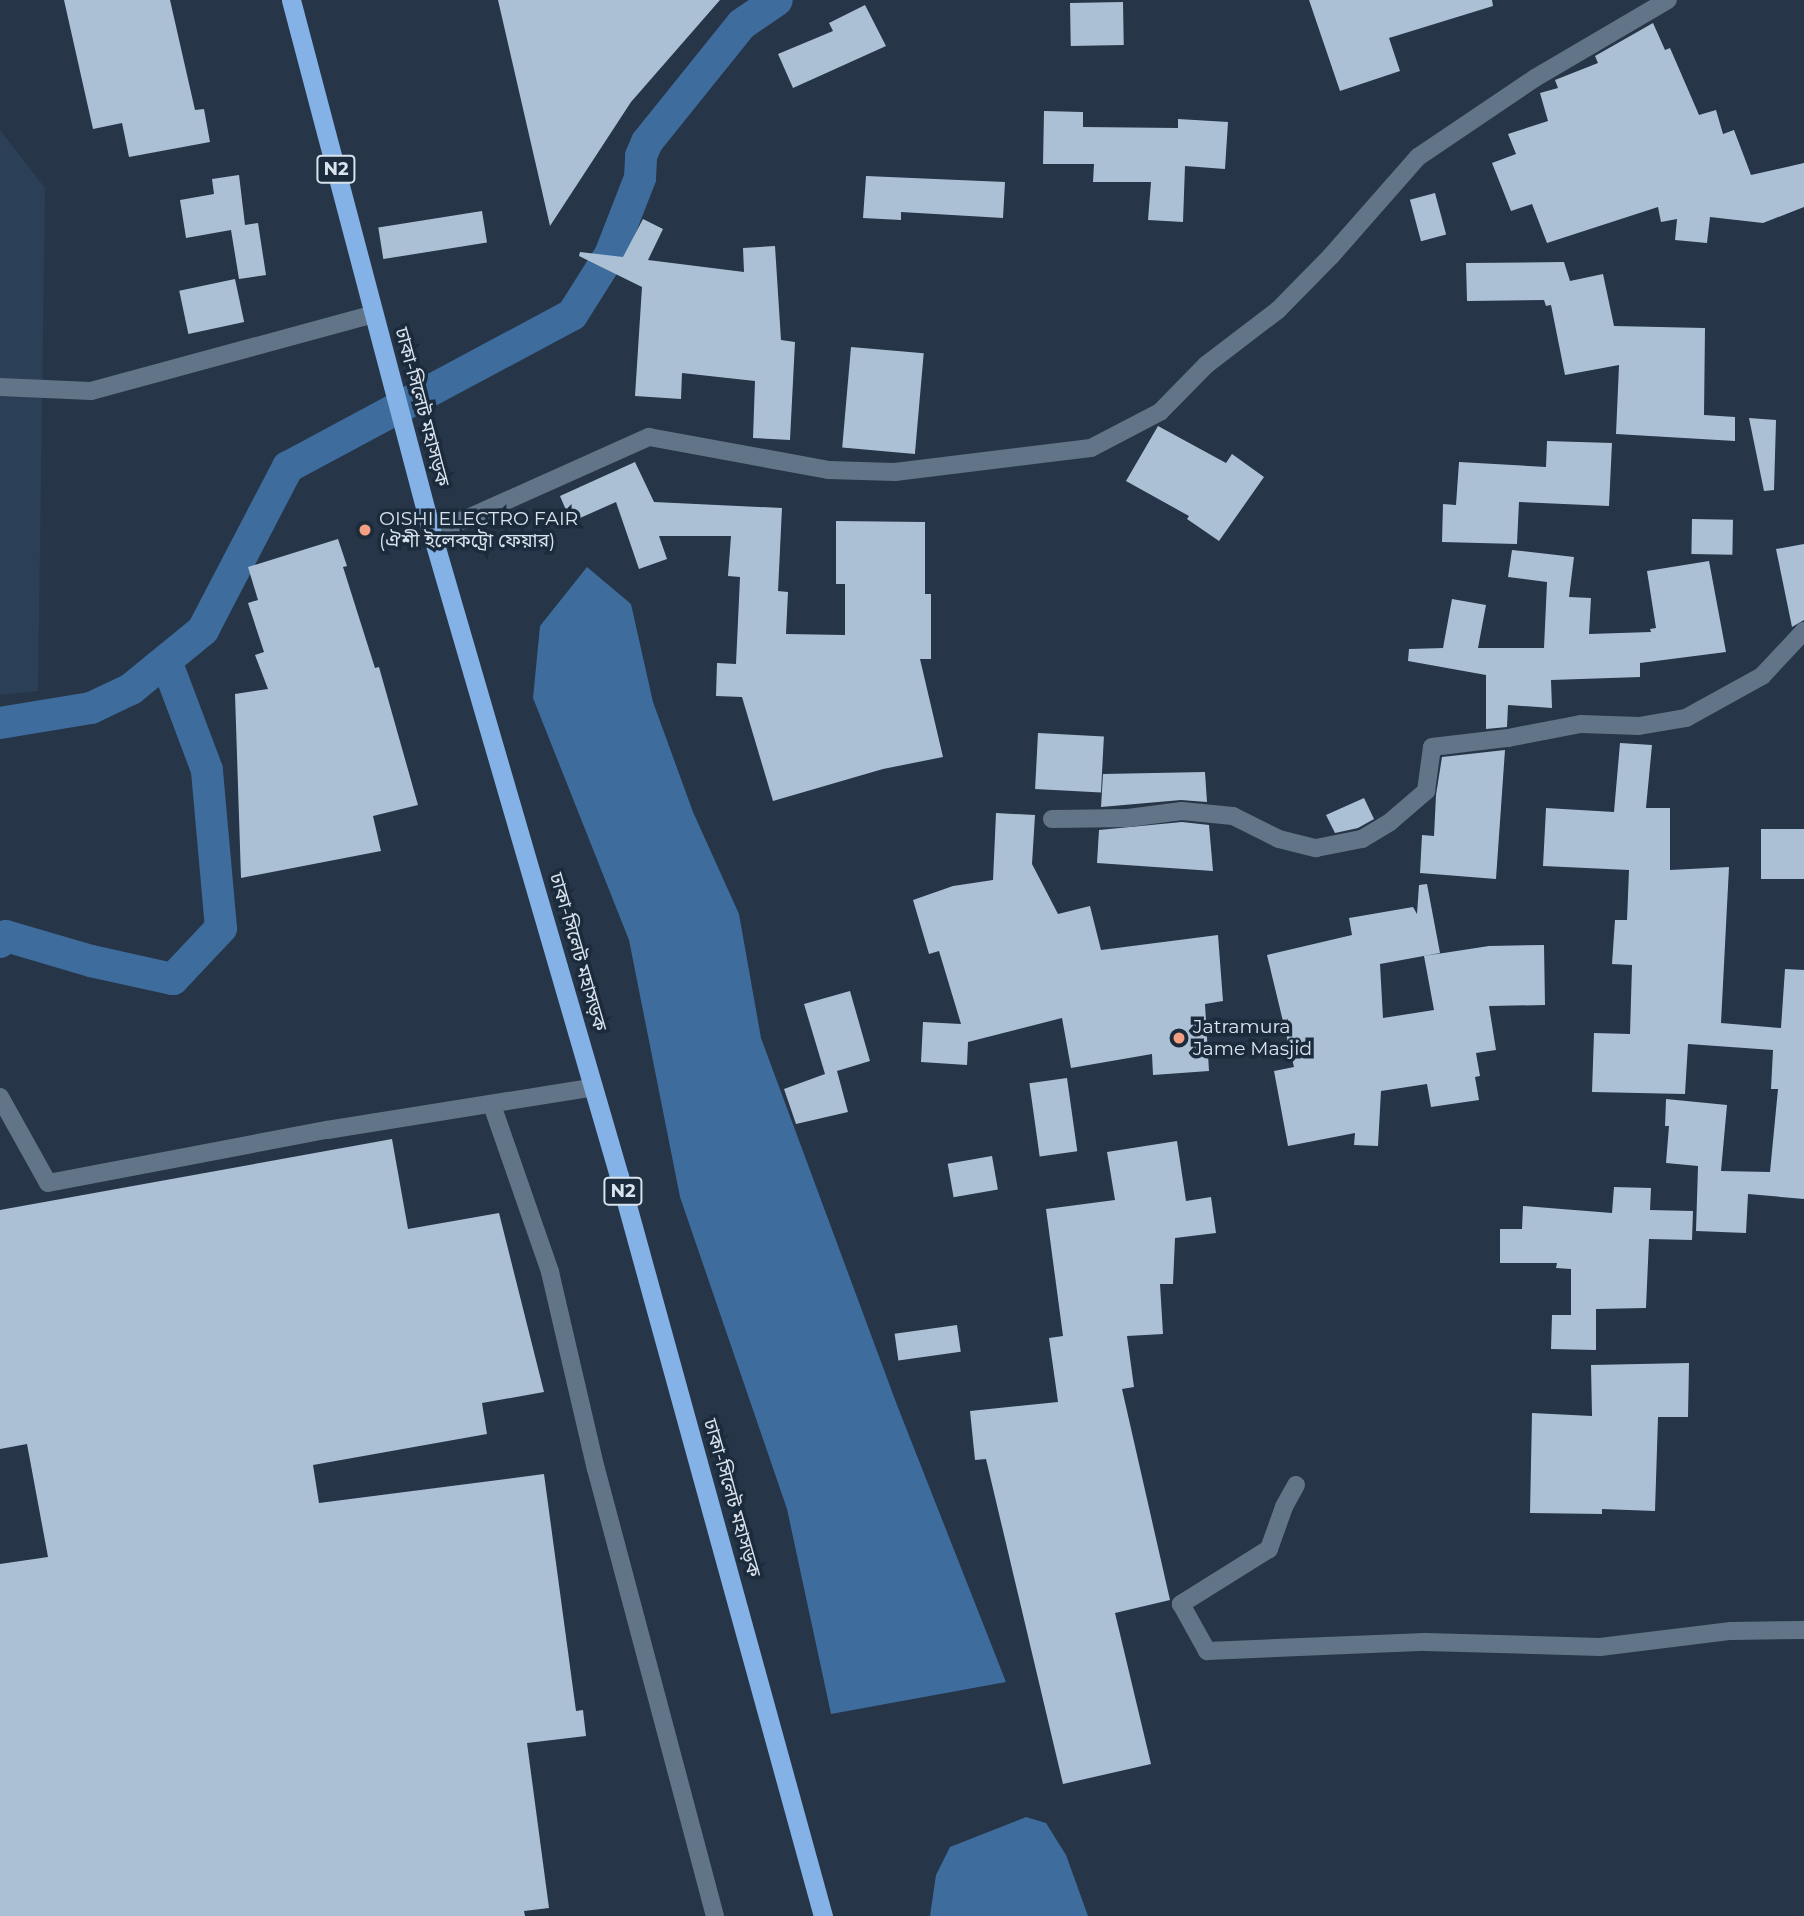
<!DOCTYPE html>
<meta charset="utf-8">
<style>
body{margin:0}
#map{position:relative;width:1804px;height:1916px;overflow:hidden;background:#263547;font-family:Montserrat,"Noto Sans Bengali",sans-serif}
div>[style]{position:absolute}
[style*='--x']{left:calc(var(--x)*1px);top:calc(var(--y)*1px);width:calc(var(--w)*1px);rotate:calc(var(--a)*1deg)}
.built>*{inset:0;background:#2b4056}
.water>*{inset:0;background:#3e6c9c}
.canal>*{height:32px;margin:-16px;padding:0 16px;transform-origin:16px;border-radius:16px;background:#3e6c9c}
.building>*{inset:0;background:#acc0d5;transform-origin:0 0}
.minor>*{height:18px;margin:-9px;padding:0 9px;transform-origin:9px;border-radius:9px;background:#627488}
.tertiary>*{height:18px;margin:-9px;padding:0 9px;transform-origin:9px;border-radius:9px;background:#627488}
.trunk>*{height:19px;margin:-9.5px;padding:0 9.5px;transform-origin:9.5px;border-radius:9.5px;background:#84b2e6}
.dots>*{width:19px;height:19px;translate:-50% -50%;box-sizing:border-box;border:4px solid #1c2b3c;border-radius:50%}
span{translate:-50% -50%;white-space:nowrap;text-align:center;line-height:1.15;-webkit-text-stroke:7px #1c2b3c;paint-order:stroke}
.shield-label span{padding:2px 5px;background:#1c2b3c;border:2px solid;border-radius:5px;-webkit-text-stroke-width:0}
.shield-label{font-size:18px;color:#d9e3ee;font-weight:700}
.street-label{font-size:19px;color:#d9e3ee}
.poi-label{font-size:19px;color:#d9e3ee}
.left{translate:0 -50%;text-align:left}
</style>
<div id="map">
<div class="built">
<i style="clip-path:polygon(0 130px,45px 188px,38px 691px,0 695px)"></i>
</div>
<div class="water">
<i style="clip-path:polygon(587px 567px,631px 604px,653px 702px,693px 812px,739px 914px,761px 1038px,897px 1405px,1006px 1682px,831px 1714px,787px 1509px,680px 1197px,629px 940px,533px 698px,540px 626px)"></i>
<i style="clip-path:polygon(1026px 1817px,1046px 1823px,1066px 1855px,1088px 1916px,930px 1916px,936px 1875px,950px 1847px)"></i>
</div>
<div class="canal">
<i style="--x:0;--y:723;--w:92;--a:-9.4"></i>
<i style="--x:91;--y:708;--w:44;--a:-25.4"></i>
<i style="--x:131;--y:689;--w:93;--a:-39.3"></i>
<i style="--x:203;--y:630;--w:184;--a:-62.5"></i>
<i style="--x:288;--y:467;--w:322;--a:-28.2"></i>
<i style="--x:572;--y:315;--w:71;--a:-57.7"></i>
<i style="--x:610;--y:255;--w:83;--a:-68.7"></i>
<i style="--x:640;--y:178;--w:22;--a:-87"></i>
<i style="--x:641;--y:156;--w:15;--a:-67"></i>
<i style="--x:647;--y:142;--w:151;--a:-51.2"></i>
<i style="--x:742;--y:24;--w:42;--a:-34.4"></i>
<i style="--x:0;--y:942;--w:8;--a:-45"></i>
<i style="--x:6;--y:936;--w:89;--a:16.4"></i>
<i style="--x:91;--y:961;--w:84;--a:12.4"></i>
<i style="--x:173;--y:979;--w:70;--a:-46.7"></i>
<i style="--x:221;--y:928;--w:159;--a:-95.1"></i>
<i style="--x:207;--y:770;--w:116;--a:-110.6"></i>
</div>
<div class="building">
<i style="clip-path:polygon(64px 0,170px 0,195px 110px,204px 109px,210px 142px,129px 157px,122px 123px,93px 129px)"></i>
<i style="clip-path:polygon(498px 0,720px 0,631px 102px,550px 226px)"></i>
<i style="clip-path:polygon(1309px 0,1492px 0,1493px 6px,1389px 38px,1400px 71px,1340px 91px)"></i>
<i style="left:1123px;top:2px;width:43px;height:53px;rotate:89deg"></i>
<i style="clip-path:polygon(865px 5px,886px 46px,793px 88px,778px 54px,833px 31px,829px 23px)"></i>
<i style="clip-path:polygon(1653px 23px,1665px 50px,1670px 48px,1699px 115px,1716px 110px,1723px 134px,1734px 130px,1751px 175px,1804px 163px,1804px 207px,1763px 223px,1710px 217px,1707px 243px,1675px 240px,1677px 219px,1661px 222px,1658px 207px,1547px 243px,1532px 204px,1511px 211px,1492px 163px,1516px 154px,1508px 134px,1548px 121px,1540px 93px,1558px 88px,1555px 80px,1598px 63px,1595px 56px)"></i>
<i style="clip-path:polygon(1044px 111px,1083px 112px,1083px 127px,1178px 128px,1178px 119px,1228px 122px,1225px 169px,1185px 166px,1183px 222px,1148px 220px,1151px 182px,1093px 182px,1094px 164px,1043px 164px)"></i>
<i style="clip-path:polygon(239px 175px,245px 225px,258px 223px,266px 275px,239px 279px,231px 230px,186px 238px,180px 200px,214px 194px,212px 179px)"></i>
<i style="clip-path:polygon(866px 176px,1005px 182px,1003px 218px,901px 212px,901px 220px,863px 218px)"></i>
<i style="left:1435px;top:193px;width:43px;height:26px;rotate:75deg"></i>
<i style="left:482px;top:211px;width:32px;height:105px;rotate:81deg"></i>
<i style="clip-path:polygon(643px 219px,663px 229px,648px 260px,744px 272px,743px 248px,775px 246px,781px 340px,795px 342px,790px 440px,753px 438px,755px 381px,682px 373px,681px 399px,635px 396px,642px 287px,579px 256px,580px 252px,623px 257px)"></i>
<i style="clip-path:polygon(1564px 262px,1570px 281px,1603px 274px,1614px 326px,1705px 328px,1704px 415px,1735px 417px,1735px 441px,1616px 434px,1619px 365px,1565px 375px,1551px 305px,1546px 306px,1544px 300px,1467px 301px,1466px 263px)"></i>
<i style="left:235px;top:279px;width:44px;height:57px;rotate:78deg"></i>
<i style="left:851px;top:347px;width:73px;height:101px;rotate:5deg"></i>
<i style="clip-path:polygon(1749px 418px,1776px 420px,1774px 490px,1764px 491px)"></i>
<i style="clip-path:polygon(1158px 426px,1226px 463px,1232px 454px,1264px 477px,1219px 541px,1187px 519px,1189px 516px,1126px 481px)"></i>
<i style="clip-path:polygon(1547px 441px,1612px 443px,1609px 506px,1519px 502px,1517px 544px,1442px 542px,1443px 504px,1456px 505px,1459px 462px,1546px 467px)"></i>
<i style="clip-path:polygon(635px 462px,654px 502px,782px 508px,778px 591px,788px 592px,786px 634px,845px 635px,845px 584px,836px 584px,836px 521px,925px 522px,925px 594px,931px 594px,931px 659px,920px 659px,943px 757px,883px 769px,773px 801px,742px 697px,716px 696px,717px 663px,736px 664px,740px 577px,728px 576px,731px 536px,659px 536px,667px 559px,639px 569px,616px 502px,571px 522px,560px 496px)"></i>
<i style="left:1692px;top:519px;width:41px;height:35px;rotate:1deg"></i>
<i style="clip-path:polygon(338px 539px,347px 566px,343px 567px,375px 668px,379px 667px,418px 805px,373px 816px,381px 851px,241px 878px,235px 694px,268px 689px,255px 655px,264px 652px,248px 603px,258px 600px,248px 567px)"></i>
<i style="clip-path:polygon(1804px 544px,1804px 620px,1792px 627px,1776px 549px)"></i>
<i style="clip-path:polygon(1512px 550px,1574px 557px,1569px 597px,1591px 598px,1589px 634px,1651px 632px,1650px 629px,1656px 628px,1647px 571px,1709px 561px,1726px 652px,1640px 663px,1640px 677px,1551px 680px,1552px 708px,1508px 705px,1507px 727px,1486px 729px,1486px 675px,1408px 661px,1409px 649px,1443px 648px,1452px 599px,1486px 605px,1478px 648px,1544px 648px,1547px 582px,1508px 577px)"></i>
<i style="left:1038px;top:733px;width:66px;height:56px;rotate:3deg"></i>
<i style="clip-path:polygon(1620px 743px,1652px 745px,1646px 808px,1670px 808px,1670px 870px,1729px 867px,1721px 1023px,1781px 1028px,1785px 969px,1804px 970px,1804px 1199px,1748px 1194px,1746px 1233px,1696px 1231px,1698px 1166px,1666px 1163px,1669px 1126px,1665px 1126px,1666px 1099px,1727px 1105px,1721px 1171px,1770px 1172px,1778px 1089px,1771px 1089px,1773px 1050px,1688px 1044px,1685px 1094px,1592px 1092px,1594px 1033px,1630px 1034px,1632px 965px,1612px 964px,1615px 920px,1627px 920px,1629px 870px,1543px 866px,1546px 808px,1614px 812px)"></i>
<i style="clip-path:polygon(1505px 750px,1496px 879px,1420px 873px,1422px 835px,1434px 836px,1436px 795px,1442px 757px)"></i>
<i style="clip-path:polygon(1205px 772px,1207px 802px,1181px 800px,1101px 807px,1103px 774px)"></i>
<i style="clip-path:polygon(1364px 798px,1374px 819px,1358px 828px,1335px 833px,1326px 815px)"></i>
<i style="clip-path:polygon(996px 813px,1035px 815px,1032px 864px,1058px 914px,1090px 906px,1101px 950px,1218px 935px,1223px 1001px,1205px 1004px,1209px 1071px,1153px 1075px,1152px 1054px,1071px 1068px,1062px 1018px,968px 1042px,967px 1065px,921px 1062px,923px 1022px,961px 1024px,939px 951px,929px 954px,913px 900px,953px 886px,993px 880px)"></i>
<i style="clip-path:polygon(1182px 822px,1209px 825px,1213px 871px,1097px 863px,1099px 830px)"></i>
<i style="left:1804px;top:829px;width:50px;height:43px;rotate:90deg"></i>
<i style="clip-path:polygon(1427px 884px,1440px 953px,1380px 964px,1383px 1018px,1434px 1010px,1424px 956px,1489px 946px,1544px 945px,1545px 1005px,1489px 1006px,1496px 1050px,1476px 1053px,1480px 1076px,1475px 1077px,1479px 1100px,1431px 1107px,1427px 1084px,1381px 1091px,1378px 1146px,1354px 1145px,1355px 1133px,1288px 1146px,1274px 1071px,1294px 1067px,1267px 955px,1352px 935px,1349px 918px,1413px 907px,1417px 914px,1419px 885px)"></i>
<i style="clip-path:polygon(850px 991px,870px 1061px,837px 1071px,848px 1112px,796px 1124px,784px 1089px,825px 1074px,804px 1004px)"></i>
<i style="left:1067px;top:1078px;width:74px;height:38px;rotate:82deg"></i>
<i style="clip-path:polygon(392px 1139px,408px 1229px,499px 1213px,544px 1392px,482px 1403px,487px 1434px,313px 1465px,319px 1503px,544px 1474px,576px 1711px,583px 1710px,586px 1736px,527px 1743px,549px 1908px,524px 1911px,525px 1916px,0 1916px,0 1564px,48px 1557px,27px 1444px,0 1449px,0 1210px)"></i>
<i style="clip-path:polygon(1177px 1141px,1186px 1201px,1211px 1197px,1216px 1233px,1175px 1238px,1173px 1284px,1160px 1284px,1163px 1334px,1127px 1336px,1134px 1387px,1122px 1389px,1170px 1600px,1115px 1613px,1151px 1764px,1063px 1784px,986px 1459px,975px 1460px,970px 1411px,1058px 1402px,1049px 1338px,1063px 1336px,1046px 1209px,1115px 1200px,1107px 1152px)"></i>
<i style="left:992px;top:1156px;width:34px;height:45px;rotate:80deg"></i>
<i style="clip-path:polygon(1614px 1187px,1651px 1188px,1650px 1210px,1693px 1211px,1692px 1240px,1649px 1239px,1646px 1308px,1596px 1309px,1596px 1350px,1551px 1349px,1552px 1315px,1571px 1315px,1571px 1269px,1556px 1268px,1557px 1263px,1500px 1263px,1500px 1229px,1522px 1229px,1523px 1206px,1612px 1213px)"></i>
<i style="left:957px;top:1325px;width:27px;height:63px;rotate:82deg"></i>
<i style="clip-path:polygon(1689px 1363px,1688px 1417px,1658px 1417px,1655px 1511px,1602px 1509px,1602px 1514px,1530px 1513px,1532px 1413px,1592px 1416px,1591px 1365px)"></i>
</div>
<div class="minor">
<i style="--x:0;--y:387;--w:91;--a:2.5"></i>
<i style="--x:91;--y:391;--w:293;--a:-15.2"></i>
<i style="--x:432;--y:534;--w:238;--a:-24.1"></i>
<i style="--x:649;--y:437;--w:182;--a:10.4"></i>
<i style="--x:828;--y:470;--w:67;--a:1.7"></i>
<i style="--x:895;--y:472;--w:197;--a:-7"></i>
<i style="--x:1091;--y:448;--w:78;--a:-27.6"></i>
<i style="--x:1160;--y:412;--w:66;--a:-45.6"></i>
<i style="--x:1206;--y:365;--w:91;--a:-37.4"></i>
<i style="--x:1278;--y:310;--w:76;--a:-45.5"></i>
<i style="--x:1331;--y:256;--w:132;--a:-48.7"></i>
<i style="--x:1418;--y:157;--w:141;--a:-34"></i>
<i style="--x:1535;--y:78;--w:154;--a:-30.4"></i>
<i style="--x:1052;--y:819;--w:76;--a:-0.8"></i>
<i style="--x:1128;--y:818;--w:54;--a:-7.4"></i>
<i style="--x:1182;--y:811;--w:51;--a:5.6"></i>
<i style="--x:1233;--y:816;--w:51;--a:26.6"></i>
<i style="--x:1279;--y:839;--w:38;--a:14"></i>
<i style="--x:1316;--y:848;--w:47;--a:-11.1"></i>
<i style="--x:1362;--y:839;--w:33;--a:-31"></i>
<i style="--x:1390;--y:822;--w:48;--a:-40.7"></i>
<i style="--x:1426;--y:791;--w:44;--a:-82.2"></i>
<i style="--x:1432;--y:747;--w:77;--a:-6.8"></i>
<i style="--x:1508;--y:738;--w:74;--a:-10.9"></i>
<i style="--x:1581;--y:724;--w:58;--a:2"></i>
<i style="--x:1639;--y:726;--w:48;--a:-9.7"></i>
<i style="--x:1686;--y:718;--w:87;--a:-28.9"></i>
<i style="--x:1762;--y:676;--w:62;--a:-47"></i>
<i style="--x:492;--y:1105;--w:177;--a:70.8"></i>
<i style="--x:550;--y:1272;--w:202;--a:76.9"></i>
<i style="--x:596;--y:1469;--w:463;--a:75.1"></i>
<i style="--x:1296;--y:1485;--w:25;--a:119"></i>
<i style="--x:1284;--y:1507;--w:45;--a:109.7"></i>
<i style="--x:1269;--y:1549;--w:104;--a:148"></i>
<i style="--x:1181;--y:1604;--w:54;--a:61"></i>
<i style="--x:1207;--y:1651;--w:218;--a:-2.4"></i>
<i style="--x:1425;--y:1642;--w:175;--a:1.6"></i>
<i style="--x:1600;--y:1647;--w:132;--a:-7"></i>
<i style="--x:1731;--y:1631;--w:73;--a:-0.8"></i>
</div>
<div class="tertiary">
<i style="--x:0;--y:1097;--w:98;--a:60.8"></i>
<i style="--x:48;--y:1183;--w:284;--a:-10.8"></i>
<i style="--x:327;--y:1130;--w:270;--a:-9.1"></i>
</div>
<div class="trunk">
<i style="--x:291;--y:0;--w:552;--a:75.21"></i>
<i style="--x:432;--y:534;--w:669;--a:73.76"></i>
<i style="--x:619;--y:1176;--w:768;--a:74.59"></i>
</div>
<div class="dots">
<i style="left:365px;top:530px;background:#f2a081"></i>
<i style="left:1179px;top:1038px;background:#f2a081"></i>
</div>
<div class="shield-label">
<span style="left:336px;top:169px">N2</span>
<span style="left:623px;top:1191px">N2</span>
</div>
<div class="street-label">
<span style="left:422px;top:407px;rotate:75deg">ঢাকা-সিলেট মহাসড়ক</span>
<span style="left:578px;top:952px;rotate:74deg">ঢাকা-সিলেট মহাসড়ক</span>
<span style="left:732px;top:1498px;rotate:74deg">ঢাকা-সিলেট মহাসড়ক</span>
</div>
<div class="poi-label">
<span class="left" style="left:379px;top:530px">OISHI ELECTRO FAIR<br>(ঐশী ইলেকট্রো ফেয়ার)</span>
<span class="left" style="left:1193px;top:1038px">Jatramura<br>Jame Masjid</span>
</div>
</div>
